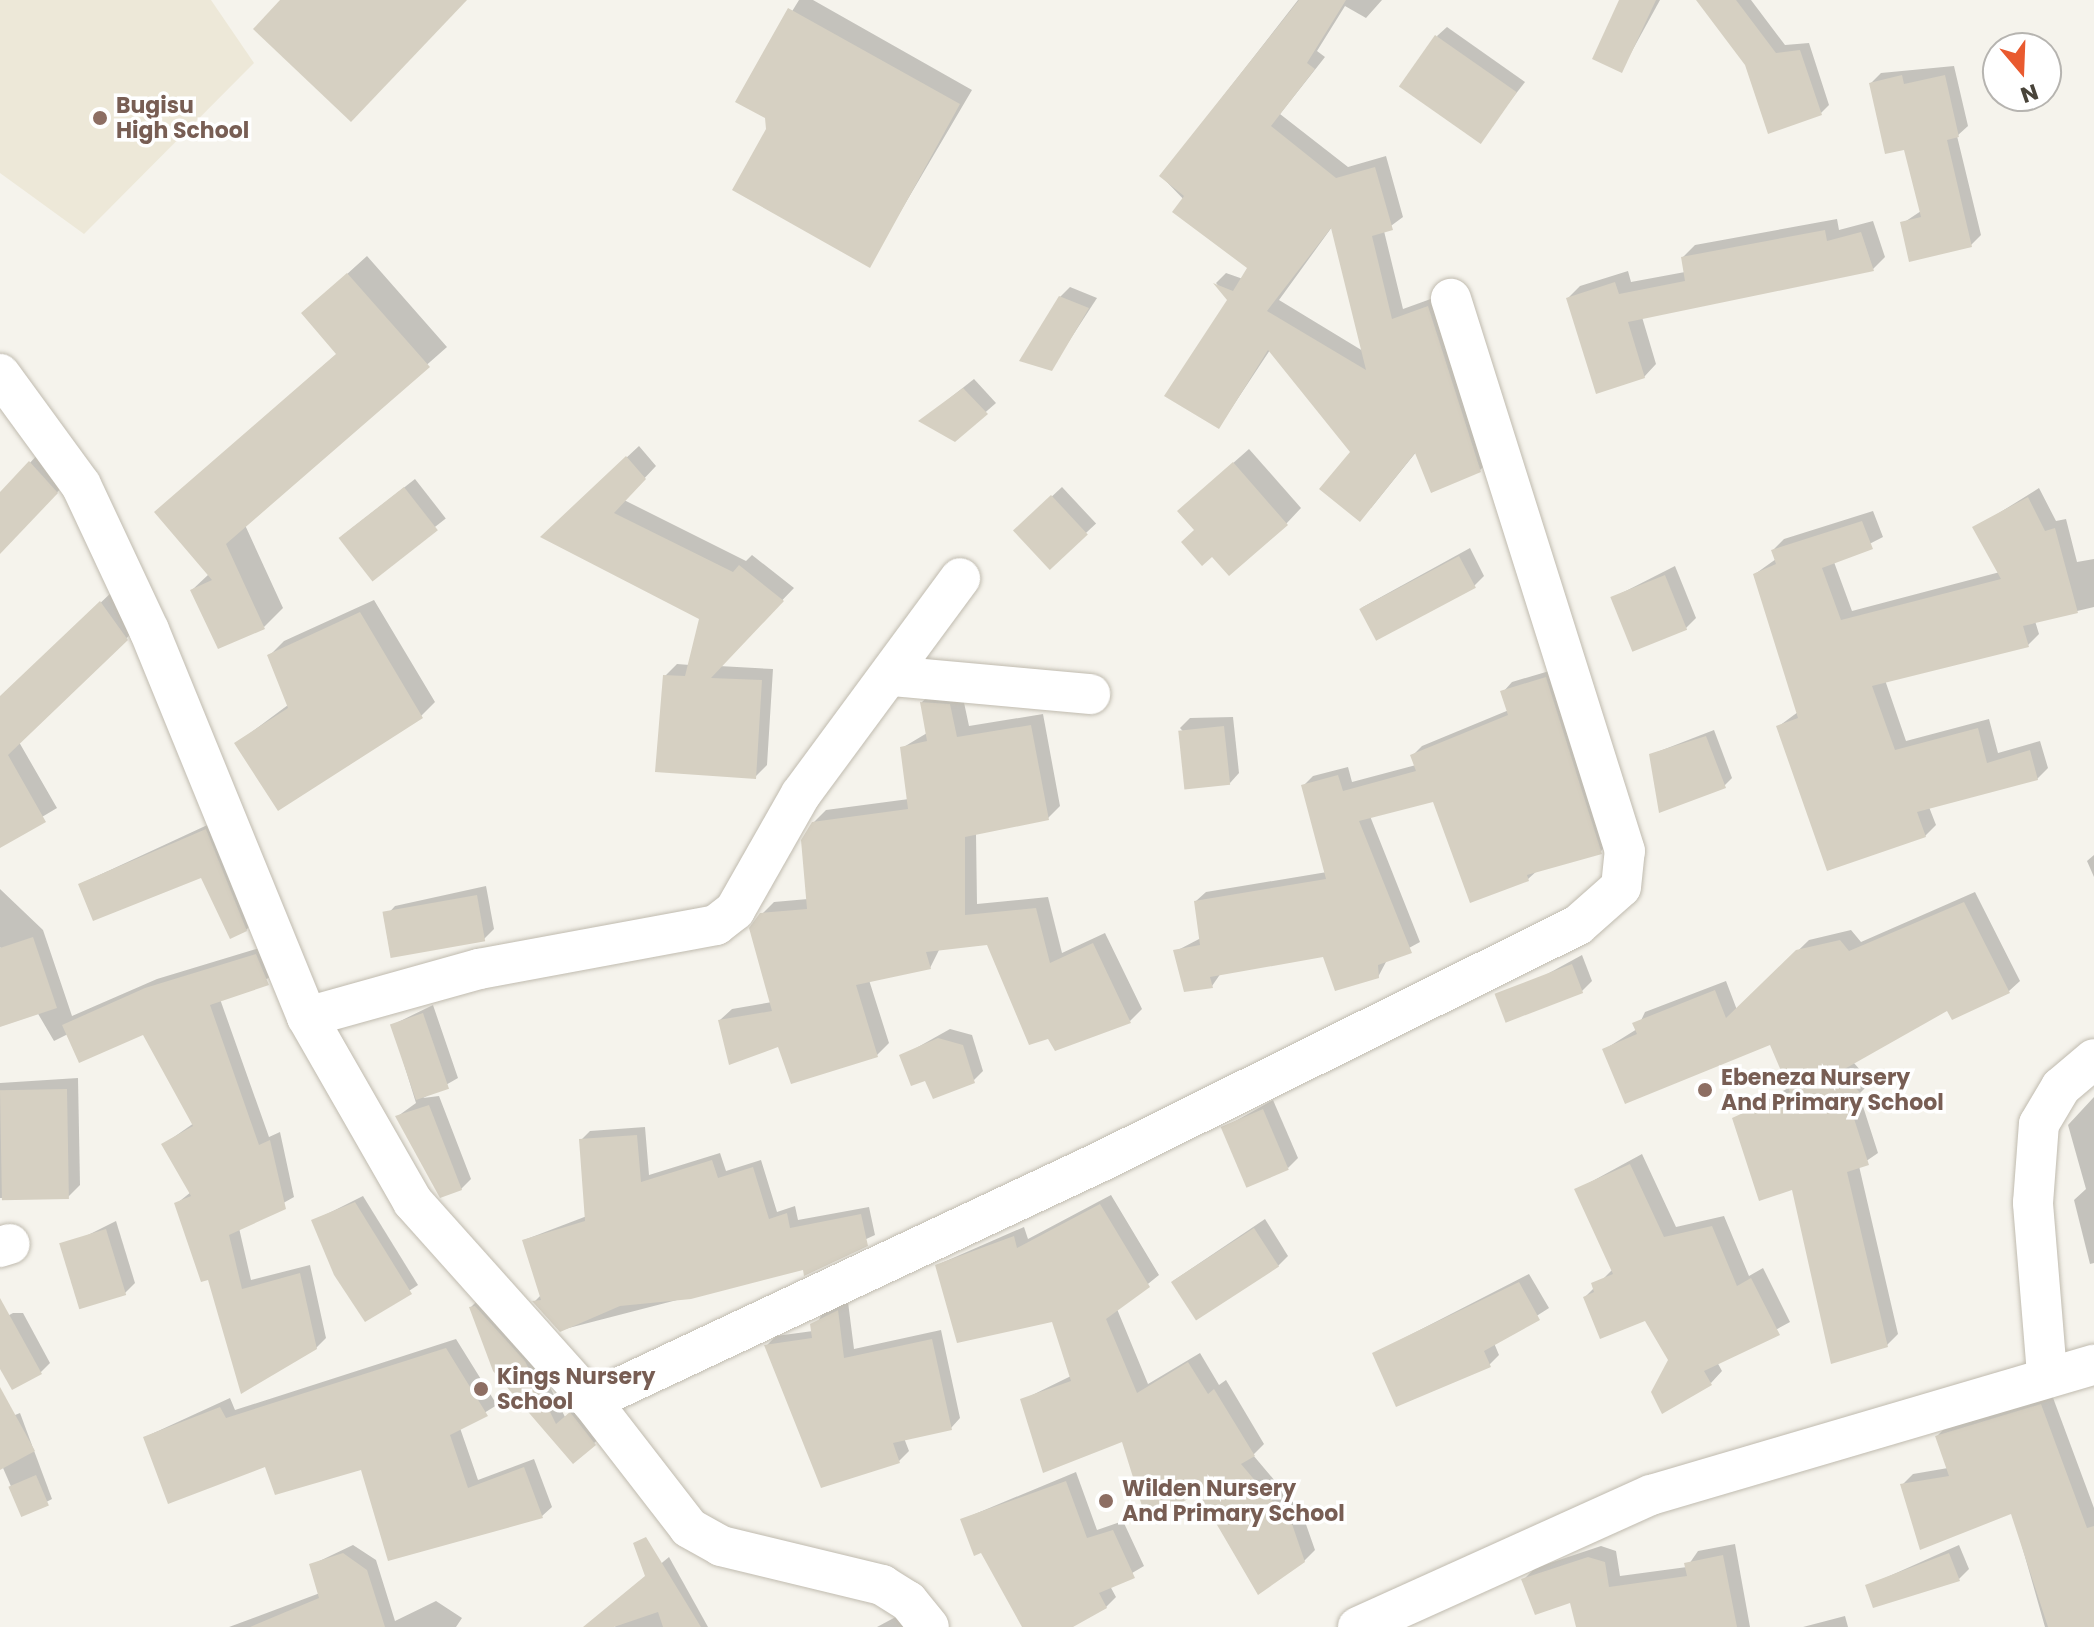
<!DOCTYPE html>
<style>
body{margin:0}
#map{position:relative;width:2094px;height:1627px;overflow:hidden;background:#f5f3ec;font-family:Poppins,sans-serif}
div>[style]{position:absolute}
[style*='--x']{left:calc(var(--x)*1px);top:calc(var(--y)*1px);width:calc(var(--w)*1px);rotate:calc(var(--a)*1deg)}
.education>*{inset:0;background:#ede8d8}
.shadow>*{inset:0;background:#0003;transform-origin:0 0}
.building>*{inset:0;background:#d6d0c2;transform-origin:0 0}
.roads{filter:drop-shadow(0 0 2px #c0bbaf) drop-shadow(0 0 2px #c0bbaf)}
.minor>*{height:40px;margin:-20px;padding:0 20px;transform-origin:20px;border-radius:20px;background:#fff}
.dots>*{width:22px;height:22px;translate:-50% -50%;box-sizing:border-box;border:4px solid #fff;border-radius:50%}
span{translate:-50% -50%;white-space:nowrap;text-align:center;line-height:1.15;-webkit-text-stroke:7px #fff;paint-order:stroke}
.education-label{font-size:22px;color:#785e54;font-weight:700}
.left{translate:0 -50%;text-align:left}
.north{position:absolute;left:1982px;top:32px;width:80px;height:80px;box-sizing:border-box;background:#fff;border:2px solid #b6b4b0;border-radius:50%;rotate:161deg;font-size:22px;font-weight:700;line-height:32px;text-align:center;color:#49443a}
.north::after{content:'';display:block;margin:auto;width:28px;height:36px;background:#e95a2f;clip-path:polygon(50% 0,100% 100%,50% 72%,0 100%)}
</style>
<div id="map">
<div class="education">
<i style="clip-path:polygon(0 0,211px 0,254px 63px,84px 234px,0 173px)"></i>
</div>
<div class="shadow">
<i style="clip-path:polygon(799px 0,813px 0,972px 90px,869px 265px,767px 117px,737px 101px)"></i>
<i style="clip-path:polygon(evenodd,1298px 0,1382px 0,1366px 18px,1345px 6px,1317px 51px,1325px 57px,1280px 114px,1348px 167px,1386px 156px,1403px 217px,1384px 231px,1403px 309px,1439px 296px,1492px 459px,1480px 470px,1417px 451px,1371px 508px,1353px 452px,1270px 350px,1219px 427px,1230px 300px,1216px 283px,1226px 273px,1243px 279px,1250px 268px,1161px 176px,1298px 0,1332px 227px,1363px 351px,1279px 300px,1332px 227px)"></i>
<i style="clip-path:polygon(1621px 0,1660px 0,1621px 71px)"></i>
<i style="clip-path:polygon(1720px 0,1751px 0,1785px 45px,1809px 43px,1829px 105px,1821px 113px,1747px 64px)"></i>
<i style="clip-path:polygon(1447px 27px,1525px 82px,1479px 141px,1437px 36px)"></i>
<i style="clip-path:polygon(1954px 66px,1968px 126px,1957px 136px,1981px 235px,1971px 245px,1903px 223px,1921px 211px,1906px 147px,1871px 83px,1881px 73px)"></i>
<i style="clip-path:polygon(1837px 219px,1839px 230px,1873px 221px,1885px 257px,1873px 269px,1642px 317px,1656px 364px,1644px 377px,1568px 298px,1580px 286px,1628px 271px,1631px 282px,1685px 272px,1683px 257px,1695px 245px)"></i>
<i style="clip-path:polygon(367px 256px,447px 347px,245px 525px,283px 608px,264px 627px,192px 590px,209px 574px,156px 512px,338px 353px,304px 313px)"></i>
<i style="clip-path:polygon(1070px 287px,1097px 298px,1051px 369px,1060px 297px)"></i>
<i style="clip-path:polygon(974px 379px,996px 403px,955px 439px,922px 420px)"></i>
<i style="clip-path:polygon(639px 446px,656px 466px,624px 500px,746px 561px,752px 555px,794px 588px,719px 666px,773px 669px,767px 765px,755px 777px,665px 676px,677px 664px,690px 665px,701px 617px,554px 525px)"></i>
<i style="clip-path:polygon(1249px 449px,1301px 508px,1286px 524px,1196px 529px,1179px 511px)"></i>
<i style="clip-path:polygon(40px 452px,67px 482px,0 552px,0 495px)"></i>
<i style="left:415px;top:479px;width:50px;height:94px;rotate:52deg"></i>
<i style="left:1062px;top:487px;width:50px;height:63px;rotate:47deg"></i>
<i style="clip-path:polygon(2039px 488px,2056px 521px,2066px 519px,2077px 562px,2094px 559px,2094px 607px,2035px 621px,2039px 634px,2028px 645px,1885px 680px,1906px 741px,1989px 719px,1998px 753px,2040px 741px,2048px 768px,2037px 779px,1929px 807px,1936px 825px,1925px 836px,1779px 726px,1798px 712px,1755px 574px,1776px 559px,1773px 550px,1784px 539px,1873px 511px,1883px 537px,1834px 562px,1852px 611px,2000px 572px,1975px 528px)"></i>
<i style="clip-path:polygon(1470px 548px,1484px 576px,1474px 586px,1361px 608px)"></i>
<i style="clip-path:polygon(1675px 566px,1696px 618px,1686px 628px,1612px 598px)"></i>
<i style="clip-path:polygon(114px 590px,139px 626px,19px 742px,57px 808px,0 842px,0 698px)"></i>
<i style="clip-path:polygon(374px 600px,435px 702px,421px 716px,237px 743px,288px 705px,269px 656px,284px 641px)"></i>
<i style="clip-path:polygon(1556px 669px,1610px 842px,1600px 852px,1538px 870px,1528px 879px,1434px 799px,1370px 816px,1420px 942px,1387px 960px,1378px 977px,1324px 955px,1221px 973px,1212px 986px,1176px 951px,1201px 938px,1196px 901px,1206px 892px,1327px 872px,1303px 786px,1313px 776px,1348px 767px,1352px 782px,1416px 765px,1412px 756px,1422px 746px,1509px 710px,1503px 692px,1512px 682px)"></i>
<i style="clip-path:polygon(934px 691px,962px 693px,969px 726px,1043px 714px,1060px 806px,1048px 818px,976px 833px,977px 904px,1048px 897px,1062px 953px,1105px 933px,1142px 1009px,1130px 1021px,988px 942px,940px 948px,930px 968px,869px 980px,889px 1043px,877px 1055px,780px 1044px,720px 1020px,732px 1009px,772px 1002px,761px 915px,774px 902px,808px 899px,813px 823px,826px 810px,909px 799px,902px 748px,927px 733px,922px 702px)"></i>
<i style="clip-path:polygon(1233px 717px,1239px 773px,1230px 783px,1180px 728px,1190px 718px)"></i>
<i style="clip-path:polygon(1714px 730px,1732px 778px,1724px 786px,1652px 754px)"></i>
<i style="clip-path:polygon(216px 821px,256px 920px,246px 930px,202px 876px,80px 884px)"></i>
<i style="clip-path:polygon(2094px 855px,2094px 877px,2087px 861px)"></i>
<i style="clip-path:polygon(486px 886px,494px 929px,484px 939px,386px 916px,395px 906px)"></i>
<i style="clip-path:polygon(0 889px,43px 930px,72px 1016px,157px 979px,266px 946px,278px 974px,220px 999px,269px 1137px,280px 1132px,294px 1197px,239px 1228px,251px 1280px,310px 1265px,326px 1338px,316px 1348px,209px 1278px,176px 1204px,191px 1192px,164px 1144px,194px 1123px,144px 1032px,68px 1034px,54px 1041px,37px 1012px,0 1024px,0 968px,24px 988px,0 947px)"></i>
<i style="clip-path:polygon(1975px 892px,2020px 981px,2009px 991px,1948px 1008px,1853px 1062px,1871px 1082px,1859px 1094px,1878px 1153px,1859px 1166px,1898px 1334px,1887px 1345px,1794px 1188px,1735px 1118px,1790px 1087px,1771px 1043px,1605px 1049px,1637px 1029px,1645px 1012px,1726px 981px,1737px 1010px,1809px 940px,1851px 930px,1861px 942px)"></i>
<i style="clip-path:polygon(1582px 955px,1592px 981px,1582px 991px,1500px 1000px)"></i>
<i style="clip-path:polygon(433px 1005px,458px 1078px,423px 1098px,439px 1096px,471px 1179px,461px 1189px,398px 1116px,416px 1103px,392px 1025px)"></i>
<i style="clip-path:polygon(950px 1029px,972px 1035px,983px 1071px,973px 1081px,926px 1078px,902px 1056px)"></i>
<i style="clip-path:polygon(78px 1078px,80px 1185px,68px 1197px,0 1198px,0 1083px)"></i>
<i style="clip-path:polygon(2094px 1097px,2094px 1263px,2090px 1264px,2074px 1200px,2086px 1189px,2068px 1125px)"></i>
<i style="clip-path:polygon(1273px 1100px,1298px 1158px,1288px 1168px,1223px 1128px)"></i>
<i style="clip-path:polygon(645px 1127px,649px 1175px,720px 1153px,726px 1171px,761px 1160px,777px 1212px,795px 1206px,798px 1220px,869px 1207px,875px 1235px,805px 1267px,561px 1330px,535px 1301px,541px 1295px,524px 1240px,587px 1216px,581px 1140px,590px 1131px)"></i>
<i style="clip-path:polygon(1642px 1154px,1676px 1227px,1724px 1216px,1749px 1276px,1763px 1268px,1790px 1322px,1717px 1362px,1722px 1371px,1711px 1383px,1670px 1360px,1646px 1318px,1585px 1297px,1613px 1269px,1576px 1190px)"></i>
<i style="clip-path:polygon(1111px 1195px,1159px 1275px,1117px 1309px,1148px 1384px,1200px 1353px,1219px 1385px,1226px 1380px,1264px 1444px,1253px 1455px,1302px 1513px,1315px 1550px,1304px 1561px,1123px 1439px,1022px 1400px,1071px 1376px,1054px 1320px,937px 1265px,1024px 1227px,1028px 1239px)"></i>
<i style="clip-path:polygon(363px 1196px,418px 1285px,366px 1319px,313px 1221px)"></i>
<i style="clip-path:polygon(1265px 1219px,1288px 1256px,1278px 1266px,1173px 1281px)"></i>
<i style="clip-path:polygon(116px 1221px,135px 1283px,125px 1293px,62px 1248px)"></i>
<i style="clip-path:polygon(1529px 1274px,1549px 1308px,1494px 1343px,1499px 1355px,1489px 1365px,1375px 1353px)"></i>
<i style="clip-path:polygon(478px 1300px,533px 1353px,565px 1417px,579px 1405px,603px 1435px,574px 1461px,471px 1307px)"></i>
<i style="clip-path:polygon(848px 1302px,854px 1349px,941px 1330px,960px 1418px,951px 1428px,904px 1438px,909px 1451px,899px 1461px,766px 1346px,776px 1336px,813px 1331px,822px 1314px)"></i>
<i style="clip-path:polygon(13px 1313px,23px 1313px,50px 1363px,40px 1373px,0 1365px,0 1320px)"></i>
<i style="clip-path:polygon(456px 1339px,497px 1405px,460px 1428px,478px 1480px,534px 1459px,552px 1507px,542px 1516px,362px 1468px,266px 1464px,145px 1437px,230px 1398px,235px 1410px)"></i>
<i style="clip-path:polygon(2052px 1395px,2094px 1508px,2094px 1627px,2045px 1627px,2012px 1511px,1902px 1485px,1913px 1474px,1948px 1468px,1937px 1436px,1948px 1425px)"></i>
<i style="clip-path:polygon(20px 1413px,52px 1499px,23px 1514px,0 1461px,0 1421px)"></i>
<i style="clip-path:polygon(1076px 1472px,1097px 1530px,1123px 1521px,1144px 1566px,1110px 1586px,1116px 1597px,1106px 1607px,1069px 1627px,1024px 1627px,963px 1519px)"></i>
<i style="clip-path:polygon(1735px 1544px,1750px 1627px,1577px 1627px,1572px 1601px,1523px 1580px,1535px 1568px,1601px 1546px,1616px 1551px,1620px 1576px,1687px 1567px,1698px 1551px)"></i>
<i style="clip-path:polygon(353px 1545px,376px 1560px,395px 1621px,436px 1601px,462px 1618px,456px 1627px,229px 1627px,320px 1593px,311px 1565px)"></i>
<i style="clip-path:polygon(1959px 1545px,1969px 1569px,1959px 1579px,1867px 1586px)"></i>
<i style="clip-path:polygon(669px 1557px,708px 1627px,615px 1627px,624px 1594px)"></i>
<i style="clip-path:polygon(905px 1612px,915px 1627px,877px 1627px)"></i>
<i style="clip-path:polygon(1845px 1616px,1848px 1627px,1803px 1627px)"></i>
</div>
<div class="building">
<i style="clip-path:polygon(280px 0,467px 0,351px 122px,253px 29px)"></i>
<i style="clip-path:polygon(evenodd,1299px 0,1346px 0,1307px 63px,1315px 69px,1271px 126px,1336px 178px,1375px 167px,1393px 230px,1372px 236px,1392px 319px,1428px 306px,1481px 472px,1431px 493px,1415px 453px,1360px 522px,1319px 489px,1350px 452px,1268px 350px,1219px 429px,1164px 396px,1227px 300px,1213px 283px,1233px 291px,1247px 268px,1172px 212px,1184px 196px,1159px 176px,1299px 0,1331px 228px,1366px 370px,1267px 311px,1331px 228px)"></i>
<i style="clip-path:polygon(1619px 0,1656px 0,1622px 73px,1592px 59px)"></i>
<i style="clip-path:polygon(1696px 0,1736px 0,1776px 53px,1800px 50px,1822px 115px,1768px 134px,1745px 65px)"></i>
<i style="clip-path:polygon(788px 8px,960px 104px,870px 268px,732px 190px,766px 129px,765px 118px,735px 102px)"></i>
<i style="left:1435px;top:35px;width:100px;height:63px;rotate:35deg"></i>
<i style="clip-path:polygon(1902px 75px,1904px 84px,1945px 75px,1959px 137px,1947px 140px,1972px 247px,1909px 262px,1900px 222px,1921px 217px,1904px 150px,1885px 154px,1869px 83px)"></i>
<i style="clip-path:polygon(1825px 230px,1827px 241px,1861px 232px,1874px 271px,1628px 322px,1645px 378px,1596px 394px,1566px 298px,1615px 282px,1619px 294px,1685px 281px,1681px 257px)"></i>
<i style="clip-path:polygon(347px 273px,430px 367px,226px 544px,265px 629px,218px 649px,190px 590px,212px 580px,154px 512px,336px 354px,301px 313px)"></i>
<i style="clip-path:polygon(1059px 296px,1089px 308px,1052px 371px,1019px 361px)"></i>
<i style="clip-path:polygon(963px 388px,988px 414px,955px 442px,918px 421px)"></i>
<i style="clip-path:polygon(626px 456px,646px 479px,614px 513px,733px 572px,739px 565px,784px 601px,711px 678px,762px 680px,756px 779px,655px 772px,663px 675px,685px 676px,699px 619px,540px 537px)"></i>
<i style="clip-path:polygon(29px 461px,58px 493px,0 554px,0 492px)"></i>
<i style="clip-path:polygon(1233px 462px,1288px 525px,1229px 576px,1212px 557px,1202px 566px,1181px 542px,1194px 530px,1177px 511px)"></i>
<i style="left:404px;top:487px;width:55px;height:83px;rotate:52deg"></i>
<i style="left:1051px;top:495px;width:54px;height:52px;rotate:47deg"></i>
<i style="clip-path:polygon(2028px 497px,2045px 531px,2055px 528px,2078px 613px,2023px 626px,2029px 647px,1872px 686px,1895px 750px,1978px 728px,1987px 763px,2030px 750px,2038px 780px,1917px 812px,1926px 837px,1827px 871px,1776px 726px,1798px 718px,1753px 574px,1776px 564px,1771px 550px,1862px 521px,1873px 549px,1822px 568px,1841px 620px,2001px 579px,1972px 527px)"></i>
<i style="left:1459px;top:556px;width:36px;height:113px;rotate:62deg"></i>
<i style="left:1665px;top:575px;width:59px;height:59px;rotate:68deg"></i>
<i style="clip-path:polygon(100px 601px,128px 640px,8px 755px,46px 822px,0 848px,0 696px)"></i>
<i style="clip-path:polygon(360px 612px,423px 718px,278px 811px,234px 743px,288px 708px,267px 655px)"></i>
<i style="clip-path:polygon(1546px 677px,1602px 854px,1527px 875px,1529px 881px,1470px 903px,1433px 802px,1359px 821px,1412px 953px,1378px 965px,1379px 978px,1335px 991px,1323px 957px,1210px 977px,1213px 988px,1184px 992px,1173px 950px,1200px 945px,1194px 901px,1326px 879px,1301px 785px,1338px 775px,1343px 791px,1416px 771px,1410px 755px,1508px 715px,1500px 691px)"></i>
<i style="clip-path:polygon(920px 702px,950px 704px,957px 737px,1031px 725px,1049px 820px,965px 837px,965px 915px,1036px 908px,1050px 963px,1093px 943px,1131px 1023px,1055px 1051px,1048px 1039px,1029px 1045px,987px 945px,926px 952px,931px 969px,856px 985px,878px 1057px,791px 1084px,778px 1047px,729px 1065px,718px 1020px,772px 1011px,749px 928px,760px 913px,807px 909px,801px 840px,812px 822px,908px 809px,900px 747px,927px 741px)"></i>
<i style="left:1224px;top:726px;width:59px;height:46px;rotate:84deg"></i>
<i style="clip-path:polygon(1706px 736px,1726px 788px,1659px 813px,1649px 754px)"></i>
<i style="clip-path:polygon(206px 829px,247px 931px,230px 939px,201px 878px,93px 921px,78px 884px)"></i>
<i style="left:477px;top:895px;width:47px;height:96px;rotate:80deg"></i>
<i style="clip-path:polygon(1964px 902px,2010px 993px,1952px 1020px,1947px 1011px,1841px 1071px,1862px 1095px,1848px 1100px,1869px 1165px,1847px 1172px,1888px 1347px,1831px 1364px,1792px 1190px,1759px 1201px,1732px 1118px,1790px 1092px,1770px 1045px,1625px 1104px,1602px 1049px,1637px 1034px,1632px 1023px,1715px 990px,1726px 1018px,1796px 950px,1840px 940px,1849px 951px)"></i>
<i style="clip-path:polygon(33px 937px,57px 1008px,0 1027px,0 948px)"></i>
<i style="clip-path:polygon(256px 954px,269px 985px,210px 1005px,259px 1145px,270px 1140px,286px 1209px,229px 1235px,242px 1289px,300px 1273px,317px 1349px,241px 1394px,208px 1280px,201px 1282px,174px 1203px,191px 1196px,161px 1144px,193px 1126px,143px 1035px,79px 1063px,62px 1025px,145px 988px)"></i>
<i style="left:1572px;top:964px;width:31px;height:83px;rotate:69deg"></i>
<i style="left:423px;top:1013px;width:80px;height:35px;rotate:71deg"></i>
<i style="clip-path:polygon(938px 1038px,963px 1045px,975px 1083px,933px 1099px,925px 1081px,911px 1086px,899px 1055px)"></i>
<i style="left:67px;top:1089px;width:110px;height:67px;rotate:89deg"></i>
<i style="clip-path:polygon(429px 1105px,462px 1190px,440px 1198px,395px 1116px)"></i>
<i style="left:1263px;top:1109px;width:66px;height:46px;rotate:67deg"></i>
<i style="clip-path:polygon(637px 1135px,641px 1182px,712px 1160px,718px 1178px,753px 1167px,769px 1219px,787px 1213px,790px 1228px,861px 1214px,868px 1246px,804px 1276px,803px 1270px,691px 1299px,620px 1306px,560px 1332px,532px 1301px,541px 1300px,522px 1240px,585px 1221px,579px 1139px)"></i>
<i style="clip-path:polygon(1630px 1164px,1664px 1237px,1712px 1226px,1737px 1286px,1751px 1278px,1780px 1335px,1704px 1371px,1712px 1385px,1662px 1414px,1651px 1392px,1668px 1360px,1645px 1321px,1600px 1339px,1583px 1297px,1594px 1292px,1591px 1283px,1613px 1274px,1574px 1189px)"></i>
<i style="clip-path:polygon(355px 1202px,412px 1294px,365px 1322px,334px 1275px,311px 1220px)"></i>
<i style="clip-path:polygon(1100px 1204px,1150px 1287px,1106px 1319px,1137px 1393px,1188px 1362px,1208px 1394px,1214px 1389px,1255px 1456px,1241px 1464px,1292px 1524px,1305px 1562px,1258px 1595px,1199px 1494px,1146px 1519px,1122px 1442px,1043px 1473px,1020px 1399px,1071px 1381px,1052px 1322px,957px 1343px,935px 1265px,1014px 1236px,1017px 1248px)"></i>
<i style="left:1254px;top:1228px;width:46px;height:99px;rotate:57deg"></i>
<i style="left:106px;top:1229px;width:69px;height:49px;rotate:73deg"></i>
<i style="clip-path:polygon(1519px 1282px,1540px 1320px,1484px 1351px,1491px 1367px,1396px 1407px,1372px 1353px)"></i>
<i style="clip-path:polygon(0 1298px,42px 1374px,12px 1390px,0 1369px)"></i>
<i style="clip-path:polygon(475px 1306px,525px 1361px,556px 1424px,570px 1412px,596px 1445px,573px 1464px,493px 1371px,469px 1307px)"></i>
<i style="clip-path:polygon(838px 1310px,844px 1358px,932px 1339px,952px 1430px,893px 1443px,900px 1463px,821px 1488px,764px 1345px,812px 1338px,810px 1324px)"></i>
<i style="clip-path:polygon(446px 1348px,488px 1416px,450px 1435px,468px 1488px,524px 1467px,543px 1518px,388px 1561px,361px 1470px,275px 1495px,265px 1467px,168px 1504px,143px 1437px,220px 1407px,226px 1418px)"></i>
<i style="clip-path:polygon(0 1387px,35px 1451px,0 1470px)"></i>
<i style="clip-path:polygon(2041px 1404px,2087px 1528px,2094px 1526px,2094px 1627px,2048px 1627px,2011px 1514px,1920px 1550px,1900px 1484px,1949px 1476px,1935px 1436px)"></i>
<i style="left:36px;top:1475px;width:33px;height:30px;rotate:67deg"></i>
<i style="clip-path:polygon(1066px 1481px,1087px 1538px,1113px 1530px,1135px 1578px,1099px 1593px,1107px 1608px,1073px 1627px,1022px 1627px,981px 1553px,974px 1556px,960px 1519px)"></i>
<i style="clip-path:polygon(646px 1537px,701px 1627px,663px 1627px,658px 1612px,614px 1627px,583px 1627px,645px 1576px,633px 1543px)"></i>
<i style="clip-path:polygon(343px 1553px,367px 1570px,385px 1627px,250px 1627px,319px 1598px,309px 1564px)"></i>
<i style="clip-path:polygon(1949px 1553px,1960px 1581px,1873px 1608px,1865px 1585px)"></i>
<i style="clip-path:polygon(1723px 1555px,1737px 1627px,1576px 1627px,1570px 1603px,1535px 1615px,1521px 1579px,1588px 1557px,1605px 1562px,1609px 1587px,1687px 1576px,1684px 1563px)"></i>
</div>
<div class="roads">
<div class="minor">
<i style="--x:0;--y:374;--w:137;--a:53.9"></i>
<i style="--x:81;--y:485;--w:160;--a:64.9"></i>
<i style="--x:149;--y:630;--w:418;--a:67.8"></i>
<i style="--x:307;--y:1017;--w:213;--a:60.2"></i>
<i style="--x:413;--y:1202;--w:267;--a:48.2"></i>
<i style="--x:591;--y:1401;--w:160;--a:52.3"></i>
<i style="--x:689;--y:1528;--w:37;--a:29"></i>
<i style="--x:721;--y:1546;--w:166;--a:13.6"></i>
<i style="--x:882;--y:1585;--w:31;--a:32"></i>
<i style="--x:908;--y:1601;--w:33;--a:51"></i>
<i style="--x:891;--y:676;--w:200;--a:5.2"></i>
<i style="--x:307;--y:1017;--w:179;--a:-15.6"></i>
<i style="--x:479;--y:969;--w:241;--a:-10.5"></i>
<i style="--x:716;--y:925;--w:24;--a:-38"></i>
<i style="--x:735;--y:910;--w:133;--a:-60.4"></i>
<i style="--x:801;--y:794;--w:268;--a:-53.6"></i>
<i style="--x:0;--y:1247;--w:10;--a:-17"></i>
<i style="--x:2047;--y:1374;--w:172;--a:-94.7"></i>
<i style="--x:2033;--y:1203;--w:79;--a:-85.7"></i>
<i style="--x:2039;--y:1124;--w:43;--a:-59.3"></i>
<i style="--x:2061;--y:1087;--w:43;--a:-40.3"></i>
<i style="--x:591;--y:1401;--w:565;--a:-25.16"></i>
<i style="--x:1102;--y:1161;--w:531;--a:-26.37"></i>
<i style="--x:1578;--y:925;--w:57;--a:-41.5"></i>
<i style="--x:1621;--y:887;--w:36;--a:-84"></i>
<i style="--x:1625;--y:851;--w:579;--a:-107.5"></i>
<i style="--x:1358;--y:1627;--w:321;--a:-24.3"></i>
<i style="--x:1651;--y:1495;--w:462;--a:-16.4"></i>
</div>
</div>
<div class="dots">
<i style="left:100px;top:118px;background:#8d6e63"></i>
<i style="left:1705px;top:1090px;background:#8d6e63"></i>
<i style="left:481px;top:1389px;background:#8d6e63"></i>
<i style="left:1106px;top:1501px;background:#8d6e63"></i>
</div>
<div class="education-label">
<span class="left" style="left:116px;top:118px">Bugisu<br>High School</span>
<span class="left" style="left:1721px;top:1090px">Ebeneza Nursery<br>And Primary School</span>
<span class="left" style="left:497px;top:1389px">Kings Nursery<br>School</span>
<span class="left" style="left:1122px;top:1501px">Wilden Nursery<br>And Primary School</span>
</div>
<div class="north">N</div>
</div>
